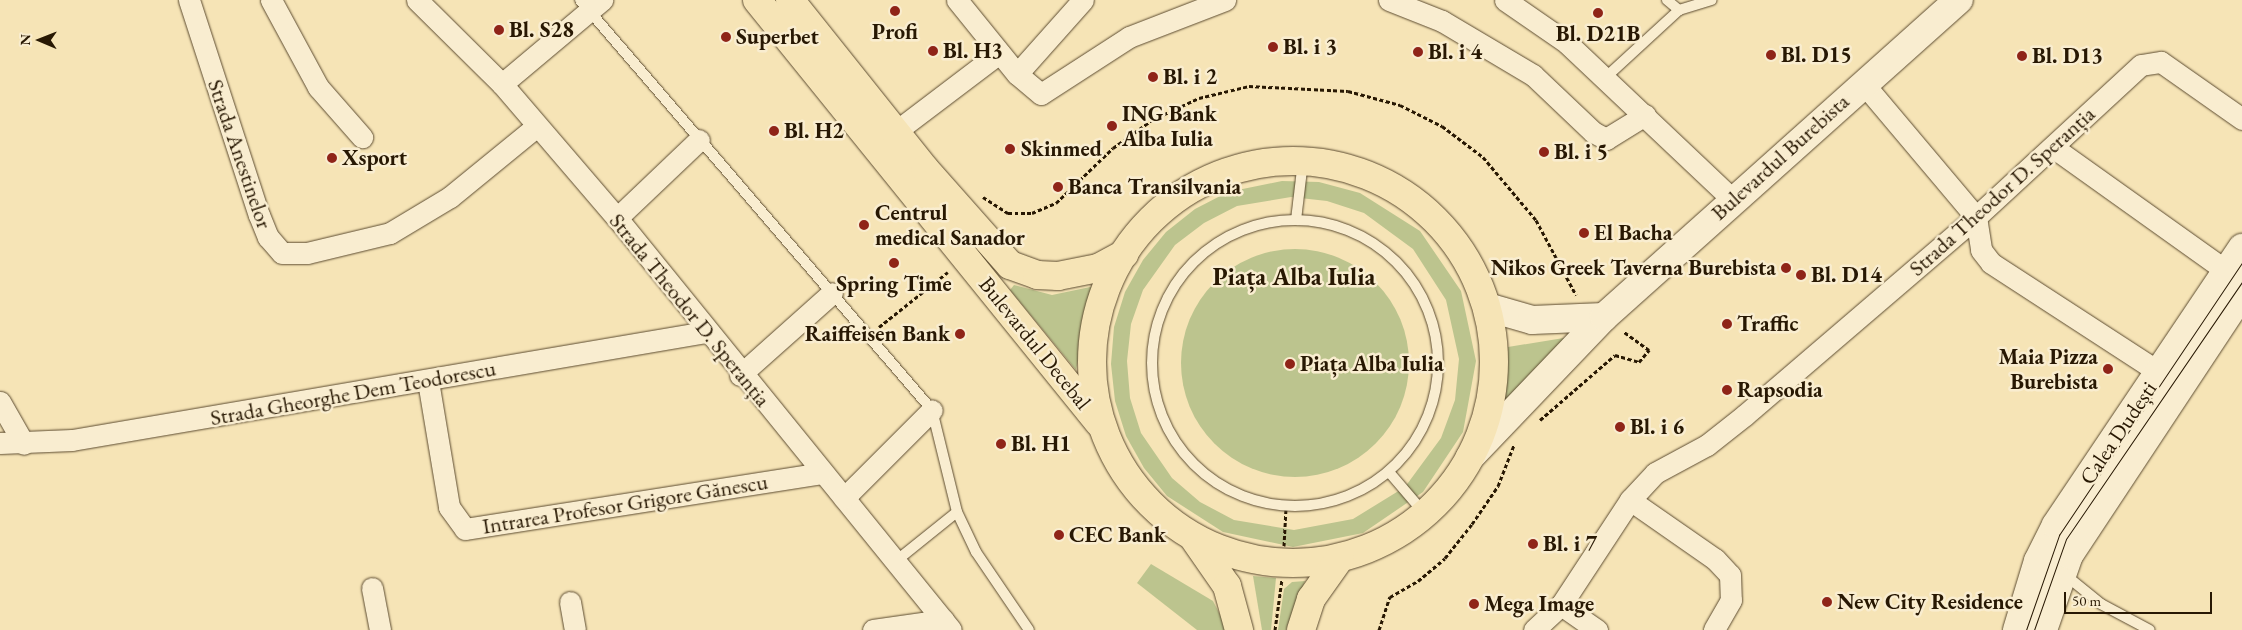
<!DOCTYPE html>
<meta charset="utf-8">
<style>
body{margin:0}
#map{position:relative;width:2242px;height:630px;overflow:hidden;background:#f6e4b6;font-family:"EB Garamond",serif}
div>[style]{position:absolute}
[style*='--x']{left:calc(var(--x)*1px);top:calc(var(--y)*1px);width:calc(var(--w)*1px);rotate:calc(var(--a)*1deg)}
.green>*{inset:0;background:#bcc48e}
.round{border-radius:50%}
.path>*{height:3px;margin-top:-1.5px;transform-origin:0;background:repeating-linear-gradient(90deg,#281803 0 4px,transparent 0 6.5px)}
.roads{filter:drop-shadow(0 0 1px #5c4b30) drop-shadow(0 0 1px #5c4b30)}
.lane>*{height:10px;margin:-5px;padding:0 5px;transform-origin:5px;border-radius:5px;background:#f9edd0}
.lane>.ring{margin:-5px;padding:0;box-sizing:content-box;background:none;border:10px solid #f9edd0;border-radius:50%}
.street>*{height:21px;margin:-10.5px;padding:0 10.5px;transform-origin:10.5px;border-radius:10.5px;background:#f9edd0}
.secondary>*{height:28px;margin:-14px;padding:0 14px;transform-origin:14px;border-radius:14px;background:#f9edd0}
.primary>*{height:28px;margin:-14px;padding:0 14px;transform-origin:14px;border-radius:14px;background:#f6e4b6}
.primary>.ring{margin:-14px;padding:0;box-sizing:content-box;background:none;border:28px solid #f6e4b6;border-radius:50%}
.tram>*{height:1px;margin:-0.5px;padding:0 0.5px;transform-origin:0.5px;border-radius:0.5px;background:#281803}
.dots>*{width:14px;height:14px;translate:-50% -50%;box-sizing:border-box;border:2px solid #f9edd0;border-radius:50%}
span{translate:-50% -50%;white-space:nowrap;text-align:center;line-height:1.15;-webkit-text-stroke:5px #f9edd0;paint-order:stroke}
.poi-label{font-size:22px;color:#281803;font-weight:700}
.left{translate:0 -50%;text-align:left}
.right{translate:-100% -50%;text-align:right}
.street-label{font-size:22px;color:#281803}
.quarter-label{font-size:25px;color:#281803;font-weight:700}
.north{position:absolute;left:15px;top:15px;width:50px;height:50px;-webkit-text-stroke:4px #f9edd0;paint-order:stroke;rotate:271deg;font-size:14px;font-weight:700;line-height:20px;text-align:center;color:#281803}
.north::after{content:'';display:block;margin:auto;width:18px;height:22px;background:#281803;clip-path:polygon(50% 0,100% 100%,50% 72%,0 100%)}
.scale{position:absolute;left:2064px;top:592px;width:148px;height:22px;box-sizing:border-box;border:2px solid #281803;border-top:0;padding-left:6px;font-size:15px;line-height:18px;white-space:nowrap;color:#281803;-webkit-text-stroke:4px #f9edd0;paint-order:stroke}
</style>
<div id="map">
<div class="green">
<i style="clip-path:polygon(evenodd,1282px 181px,1319px 182px,1360px 193px,1420px 231px,1461px 291px,1476px 361px,1463px 432px,1423px 492px,1363px 533px,1293px 547px,1223px 532px,1167px 496px,1144px 468px,1126px 436px,1115px 401px,1111px 364px,1114px 327px,1125px 292px,1143px 260px,1166px 232px,1195px 209px,1228px 192px,1282px 181px,1291px 197px,1327px 201px,1364px 213px,1413px 249px,1446px 300px,1459px 359px,1455px 400px,1441px 438px,1405px 487px,1353px 519px,1294px 530px,1234px 520px,1200px 502px,1172px 478px,1141px 433px,1130px 398px,1127px 361px,1131px 324px,1143px 290px,1175px 245px,1204px 223px,1237px 206px,1291px 197px)"></i>
<i class="round" style="left:1181px;top:249px;width:228px;height:228px"></i>
<i style="clip-path:polygon(1014px 285px,1052px 295px,1095px 286px,1076px 370px,1010px 290px)"></i>
<i style="clip-path:polygon(1582px 335px,1505px 403px,1508px 347px)"></i>
<i style="clip-path:polygon(1151px 564px,1213px 601px,1228px 630px,1197px 630px,1137px 583px)"></i>
<i style="clip-path:polygon(1253px 576px,1276px 578px,1271px 630px,1262px 630px)"></i>
<i style="clip-path:polygon(1305px 581px,1286px 630px,1278px 630px,1284px 589px,1292px 582px)"></i>
</div>
<div class="path">
<i style="--x:983;--y:197;--w:30;--a:33"></i>
<i style="--x:1008;--y:213;--w:24;--a:0"></i>
<i style="--x:1032;--y:213;--w:26;--a:-23"></i>
<i style="--x:1056;--y:203;--w:79;--a:-44"></i>
<i style="--x:1113;--y:148;--w:48;--a:-35.7"></i>
<i style="--x:1152;--y:120;--w:52;--a:-25.1"></i>
<i style="--x:1199;--y:98;--w:51;--a:-13.5"></i>
<i style="--x:1249;--y:86;--w:99;--a:2.9"></i>
<i style="--x:1348;--y:91;--w:54;--a:15.1"></i>
<i style="--x:1400;--y:105;--w:47;--a:26.6"></i>
<i style="--x:1442;--y:126;--w:51;--a:37.1"></i>
<i style="--x:1483;--y:157;--w:82;--a:49.9"></i>
<i style="--x:1536;--y:220;--w:85;--a:61.9"></i>
<i style="--x:879;--y:327;--w:88;--a:-38.6"></i>
<i style="--x:1540;--y:420;--w:99;--a:-40.9"></i>
<i style="--x:1615;--y:355;--w:25;--a:16"></i>
<i style="--x:1639;--y:362;--w:16;--a:-50"></i>
<i style="--x:1649;--y:350;--w:32;--a:-144"></i>
<i style="--x:1284;--y:546;--w:39;--a:-87"></i>
<i style="--x:1275;--y:630;--w:51;--a:-82.2"></i>
<i style="--x:1379;--y:630;--w:35;--a:-72"></i>
<i style="--x:1390;--y:597;--w:32;--a:-30"></i>
<i style="--x:1418;--y:581;--w:35;--a:-40"></i>
<i style="--x:1445;--y:558;--w:43;--a:-51.5"></i>
<i style="--x:1472;--y:524;--w:46;--a:-55.6"></i>
<i style="--x:1498;--y:486;--w:44;--a:-68.7"></i>
</div>
<div class="roads">
<div class="lane">
<i style="--x:580;--y:0;--w:540;--a:49.35"></i>
<i style="--x:932;--y:410;--w:105;--a:76.2"></i>
<i style="--x:957;--y:512;--w:44;--a:64.6"></i>
<i style="--x:976;--y:552;--w:94;--a:55.8"></i>
<i style="--x:1667;--y:0;--w:16;--a:40"></i>
<i style="--x:1605;--y:78;--w:100;--a:-42.6"></i>
<i style="--x:1679;--y:10;--w:34;--a:-17"></i>
<i class="ring" style="left:1152px;top:220px;width:276px;height:276px"></i>
<i style="--x:1296;--y:220;--w:59;--a:-83.2"></i>
<i style="--x:1389;--y:472;--w:55;--a:49.4"></i>
<i style="--x:896;--y:561;--w:78;--a:-38.8"></i>
<i style="--x:2064;--y:574;--w:48;--a:39"></i>
<i style="--x:2101;--y:604;--w:55;--a:28"></i>
</div>
<div class="street">
<i style="--x:189;--y:0;--w:226;--a:72"></i>
<i style="--x:259;--y:215;--w:24;--a:68"></i>
<i style="--x:268;--y:237;--w:21;--a:49"></i>
<i style="--x:282;--y:253;--w:25;--a:0"></i>
<i style="--x:307;--y:253;--w:85;--a:-13.5"></i>
<i style="--x:390;--y:233;--w:70;--a:-31"></i>
<i style="--x:450;--y:197;--w:112;--a:-39.2"></i>
<i style="--x:271;--y:0;--w:99;--a:61.6"></i>
<i style="--x:318;--y:87;--w:67;--a:48.7"></i>
<i style="--x:417;--y:0;--w:120;--a:44.7"></i>
<i style="--x:502;--y:84;--w:177;--a:49.4"></i>
<i style="--x:617;--y:218;--w:530;--a:50.97"></i>
<i style="--x:957;--y:0;--w:95;--a:51"></i>
<i style="--x:1017;--y:74;--w:31;--a:40"></i>
<i style="--x:1041;--y:94;--w:105;--a:-32.9"></i>
<i style="--x:1129;--y:37;--w:103;--a:-21.1"></i>
<i style="--x:1389;--y:0;--w:57;--a:21.6"></i>
<i style="--x:1442;--y:21;--w:106;--a:30.7"></i>
<i style="--x:1533;--y:75;--w:83;--a:43.5"></i>
<i style="--x:1593;--y:132;--w:15;--a:28"></i>
<i style="--x:1606;--y:139;--w:46;--a:-31.6"></i>
<i style="--x:1505;--y:0;--w:75;--a:34.7"></i>
<i style="--x:1567;--y:43;--w:227;--a:43.4"></i>
<i style="--x:1017;--y:74;--w:99;--a:-48.3"></i>
<i style="--x:1863;--y:83;--w:175;--a:49.9"></i>
<i style="--x:1976;--y:217;--w:33;--a:81"></i>
<i style="--x:1981;--y:250;--w:16;--a:52"></i>
<i style="--x:1991;--y:263;--w:215;--a:33"></i>
<i style="--x:502;--y:84;--w:131;--a:-40"></i>
<i style="--x:895;--y:132;--w:131;--a:-37.2"></i>
<i style="--x:2054;--y:148;--w:231;--a:35.5"></i>
<i style="--x:617;--y:218;--w:113;--a:-43.6"></i>
<i style="--x:740;--y:375;--w:123;--a:-41.7"></i>
<i style="--x:428;--y:381;--w:128;--a:80.5"></i>
<i style="--x:449;--y:507;--w:27;--a:54"></i>
<i style="--x:465;--y:529;--w:360;--a:-8.9"></i>
<i style="--x:0;--y:402;--w:48;--a:60.3"></i>
<i style="--x:0;--y:443;--w:72;--a:-2.4"></i>
<i style="--x:72;--y:440;--w:642;--a:-9.68"></i>
<i style="--x:844;--y:498;--w:124;--a:-45"></i>
<i style="--x:1630;--y:500;--w:103;--a:34.8"></i>
<i style="--x:1715;--y:559;--w:22;--a:47"></i>
<i style="--x:1730;--y:575;--w:25;--a:88"></i>
<i style="--x:1731;--y:600;--w:34;--a:120"></i>
<i style="--x:372;--y:588;--w:43;--a:79.2"></i>
<i style="--x:570;--y:602;--w:28;--a:80"></i>
<i style="--x:1561;--y:605;--w:44;--a:34.8"></i>
<i style="--x:873;--y:630;--w:71;--a:-8.1"></i>
<i style="--x:1534;--y:630;--w:37;--a:-43"></i>
<i style="--x:1561;--y:605;--w:126;--a:-56.7"></i>
<i style="--x:1630;--y:500;--w:37;--a:-47"></i>
<i style="--x:1655;--y:473;--w:59;--a:-28.3"></i>
<i style="--x:1707;--y:445;--w:48;--a:-38.3"></i>
<i style="--x:1745;--y:415;--w:304;--a:-40.6"></i>
<i style="--x:1976;--y:217;--w:224;--a:-42.7"></i>
<i style="--x:2141;--y:65;--w:20;--a:-9"></i>
<i style="--x:2161;--y:62;--w:99;--a:35.1"></i>
</div>
<div class="secondary">
<i style="--x:1487;--y:307;--w:47;--a:16.1"></i>
<i style="--x:1532;--y:320;--w:72;--a:-2.4"></i>
<i style="--x:1470;--y:457;--w:194;--a:-46.3"></i>
<i style="--x:1604;--y:317;--w:476;--a:-41.8"></i>
<i style="--x:2017;--y:630;--w:72;--a:-73.1"></i>
<i style="--x:2038;--y:561;--w:40;--a:-63.4"></i>
<i style="--x:2056;--y:525;--w:334;--a:-56.1"></i>
<i style="--x:2043;--y:630;--w:79;--a:-70.9"></i>
<i style="--x:2069;--y:555;--w:313;--a:-56.5"></i>
</div>
<div class="primary">
<i style="--x:757;--y:0;--w:544;--a:51.04"></i>
<i style="--x:790;--y:0;--w:216;--a:51.4"></i>
<i style="--x:925;--y:169;--w:128;--a:48.5"></i>
<i style="--x:1010;--y:265;--w:29;--a:20"></i>
<i style="--x:1037;--y:275;--w:21;--a:3"></i>
<i style="--x:1058;--y:276;--w:41;--a:-11.3"></i>
<i style="--x:1098;--y:268;--w:30;--a:-28"></i>
<i class="ring" style="left:1092px;top:161px;width:374px;height:374px"></i>
<i style="--x:1195;--y:540;--w:56;--a:55.2"></i>
<i style="--x:1227;--y:586;--w:46;--a:74.7"></i>
<i style="--x:1301;--y:630;--w:33;--a:-72"></i>
<i style="--x:1311;--y:599;--w:50;--a:-54.7"></i>
</div>
</div>
<div class="tram">
<i style="--x:2026;--y:630;--w:101;--a:-70.8"></i>
<i style="--x:2059;--y:535;--w:328;--a:-56.1"></i>
<i style="--x:2034;--y:630;--w:96;--a:-70.6"></i>
<i style="--x:2066;--y:539;--w:311;--a:-55.6"></i>
</div>
<div class="dots">
<i style="left:895px;top:11px;background:#8f2418"></i>
<i style="left:1598px;top:13px;background:#8f2418"></i>
<i style="left:499px;top:30px;background:#8f2418"></i>
<i style="left:726px;top:37px;background:#8f2418"></i>
<i style="left:1273px;top:47px;background:#8f2418"></i>
<i style="left:933px;top:51px;background:#8f2418"></i>
<i style="left:1418px;top:52px;background:#8f2418"></i>
<i style="left:1771px;top:55px;background:#8f2418"></i>
<i style="left:2022px;top:56px;background:#8f2418"></i>
<i style="left:1153px;top:77px;background:#8f2418"></i>
<i style="left:1112px;top:126px;background:#8f2418"></i>
<i style="left:774px;top:131px;background:#8f2418"></i>
<i style="left:1010px;top:149px;background:#8f2418"></i>
<i style="left:1544px;top:152px;background:#8f2418"></i>
<i style="left:332px;top:158px;background:#8f2418"></i>
<i style="left:1058px;top:187px;background:#8f2418"></i>
<i style="left:864px;top:225px;background:#8f2418"></i>
<i style="left:1584px;top:233px;background:#8f2418"></i>
<i style="left:894px;top:263px;background:#8f2418"></i>
<i style="left:1786px;top:268px;background:#8f2418"></i>
<i style="left:1801px;top:275px;background:#8f2418"></i>
<i style="left:1727px;top:324px;background:#8f2418"></i>
<i style="left:960px;top:334px;background:#8f2418"></i>
<i style="left:1290px;top:364px;background:#8f2418"></i>
<i style="left:2108px;top:369px;background:#8f2418"></i>
<i style="left:1727px;top:390px;background:#8f2418"></i>
<i style="left:1620px;top:427px;background:#8f2418"></i>
<i style="left:1001px;top:444px;background:#8f2418"></i>
<i style="left:1059px;top:535px;background:#8f2418"></i>
<i style="left:1533px;top:544px;background:#8f2418"></i>
<i style="left:1827px;top:602px;background:#8f2418"></i>
<i style="left:1474px;top:604px;background:#8f2418"></i>
</div>
<div class="poi-label">
<span class="left" style="left:509px;top:30px">Bl. S28</span>
<span style="left:895px;top:32px">Profi</span>
<span style="left:1598px;top:34px">Bl. D21B</span>
<span class="left" style="left:736px;top:37px">Superbet</span>
<span class="left" style="left:1283px;top:47px">Bl. i 3</span>
<span class="left" style="left:943px;top:51px">Bl. H3</span>
<span class="left" style="left:1428px;top:52px">Bl. i 4</span>
<span class="left" style="left:1781px;top:55px">Bl. D15</span>
<span class="left" style="left:2032px;top:56px">Bl. D13</span>
<span class="left" style="left:1163px;top:77px">Bl. i 2</span>
<span class="left" style="left:1122px;top:126px">ING Bank<br>Alba Iulia</span>
<span class="left" style="left:784px;top:131px">Bl. H2</span>
<span class="left" style="left:1021px;top:149px">Skinmed</span>
<span class="left" style="left:1554px;top:152px">Bl. i 5</span>
<span class="left" style="left:342px;top:158px">Xsport</span>
<span class="left" style="left:1068px;top:187px">Banca Transilvania</span>
<span class="left" style="left:875px;top:225px">Centrul<br>medical Sanador</span>
<span class="left" style="left:1594px;top:233px">El Bacha</span>
<span class="right" style="left:1776px;top:268px">Nikos Greek Taverna Burebista</span>
<span class="left" style="left:1811px;top:275px">Bl. D14</span>
<span style="left:894px;top:284px">Spring Time</span>
<span class="left" style="left:1737px;top:324px">Traffic</span>
<span class="right" style="left:950px;top:334px">Raiffeisen Bank</span>
<span class="right" style="left:2098px;top:369px">Maia Pizza<br>Burebista</span>
<span class="left" style="left:1300px;top:364px">Piața Alba Iulia</span>
<span class="left" style="left:1737px;top:390px">Rapsodia</span>
<span class="left" style="left:1630px;top:427px">Bl. i 6</span>
<span class="left" style="left:1011px;top:444px">Bl. H1</span>
<span class="left" style="left:1069px;top:535px">CEC Bank</span>
<span class="left" style="left:1543px;top:544px">Bl. i 7</span>
<span class="left" style="left:1837px;top:602px">New City Residence</span>
<span class="left" style="left:1484px;top:604px">Mega Image</span>
</div>
<div class="street-label">
<span style="left:240px;top:154px;rotate:71deg">Strada Anestinelor</span>
<span style="left:1780px;top:157px;rotate:-42deg">Bulevardul Burebista</span>
<span style="left:2002px;top:191px;rotate:-42deg">Strada Theodor D. Speranția</span>
<span style="left:690px;top:310px;rotate:51deg">Strada Theodor D. Speranția</span>
<span style="left:1035px;top:343px;rotate:51deg">Bulevardul Decebal</span>
<span style="left:353px;top:393px;rotate:-10deg">Strada Gheorghe Dem Teodorescu</span>
<span style="left:2118px;top:433px;rotate:-56deg">Calea Dudești</span>
<span style="left:625px;top:504px;rotate:-9deg">Intrarea Profesor Grigore Gănescu</span>
</div>
<div class="quarter-label">
<span style="left:1294px;top:276px">Piața Alba Iulia</span>
</div>
<div class="north">N</div>
<div class="scale">50 m</div>
</div>
